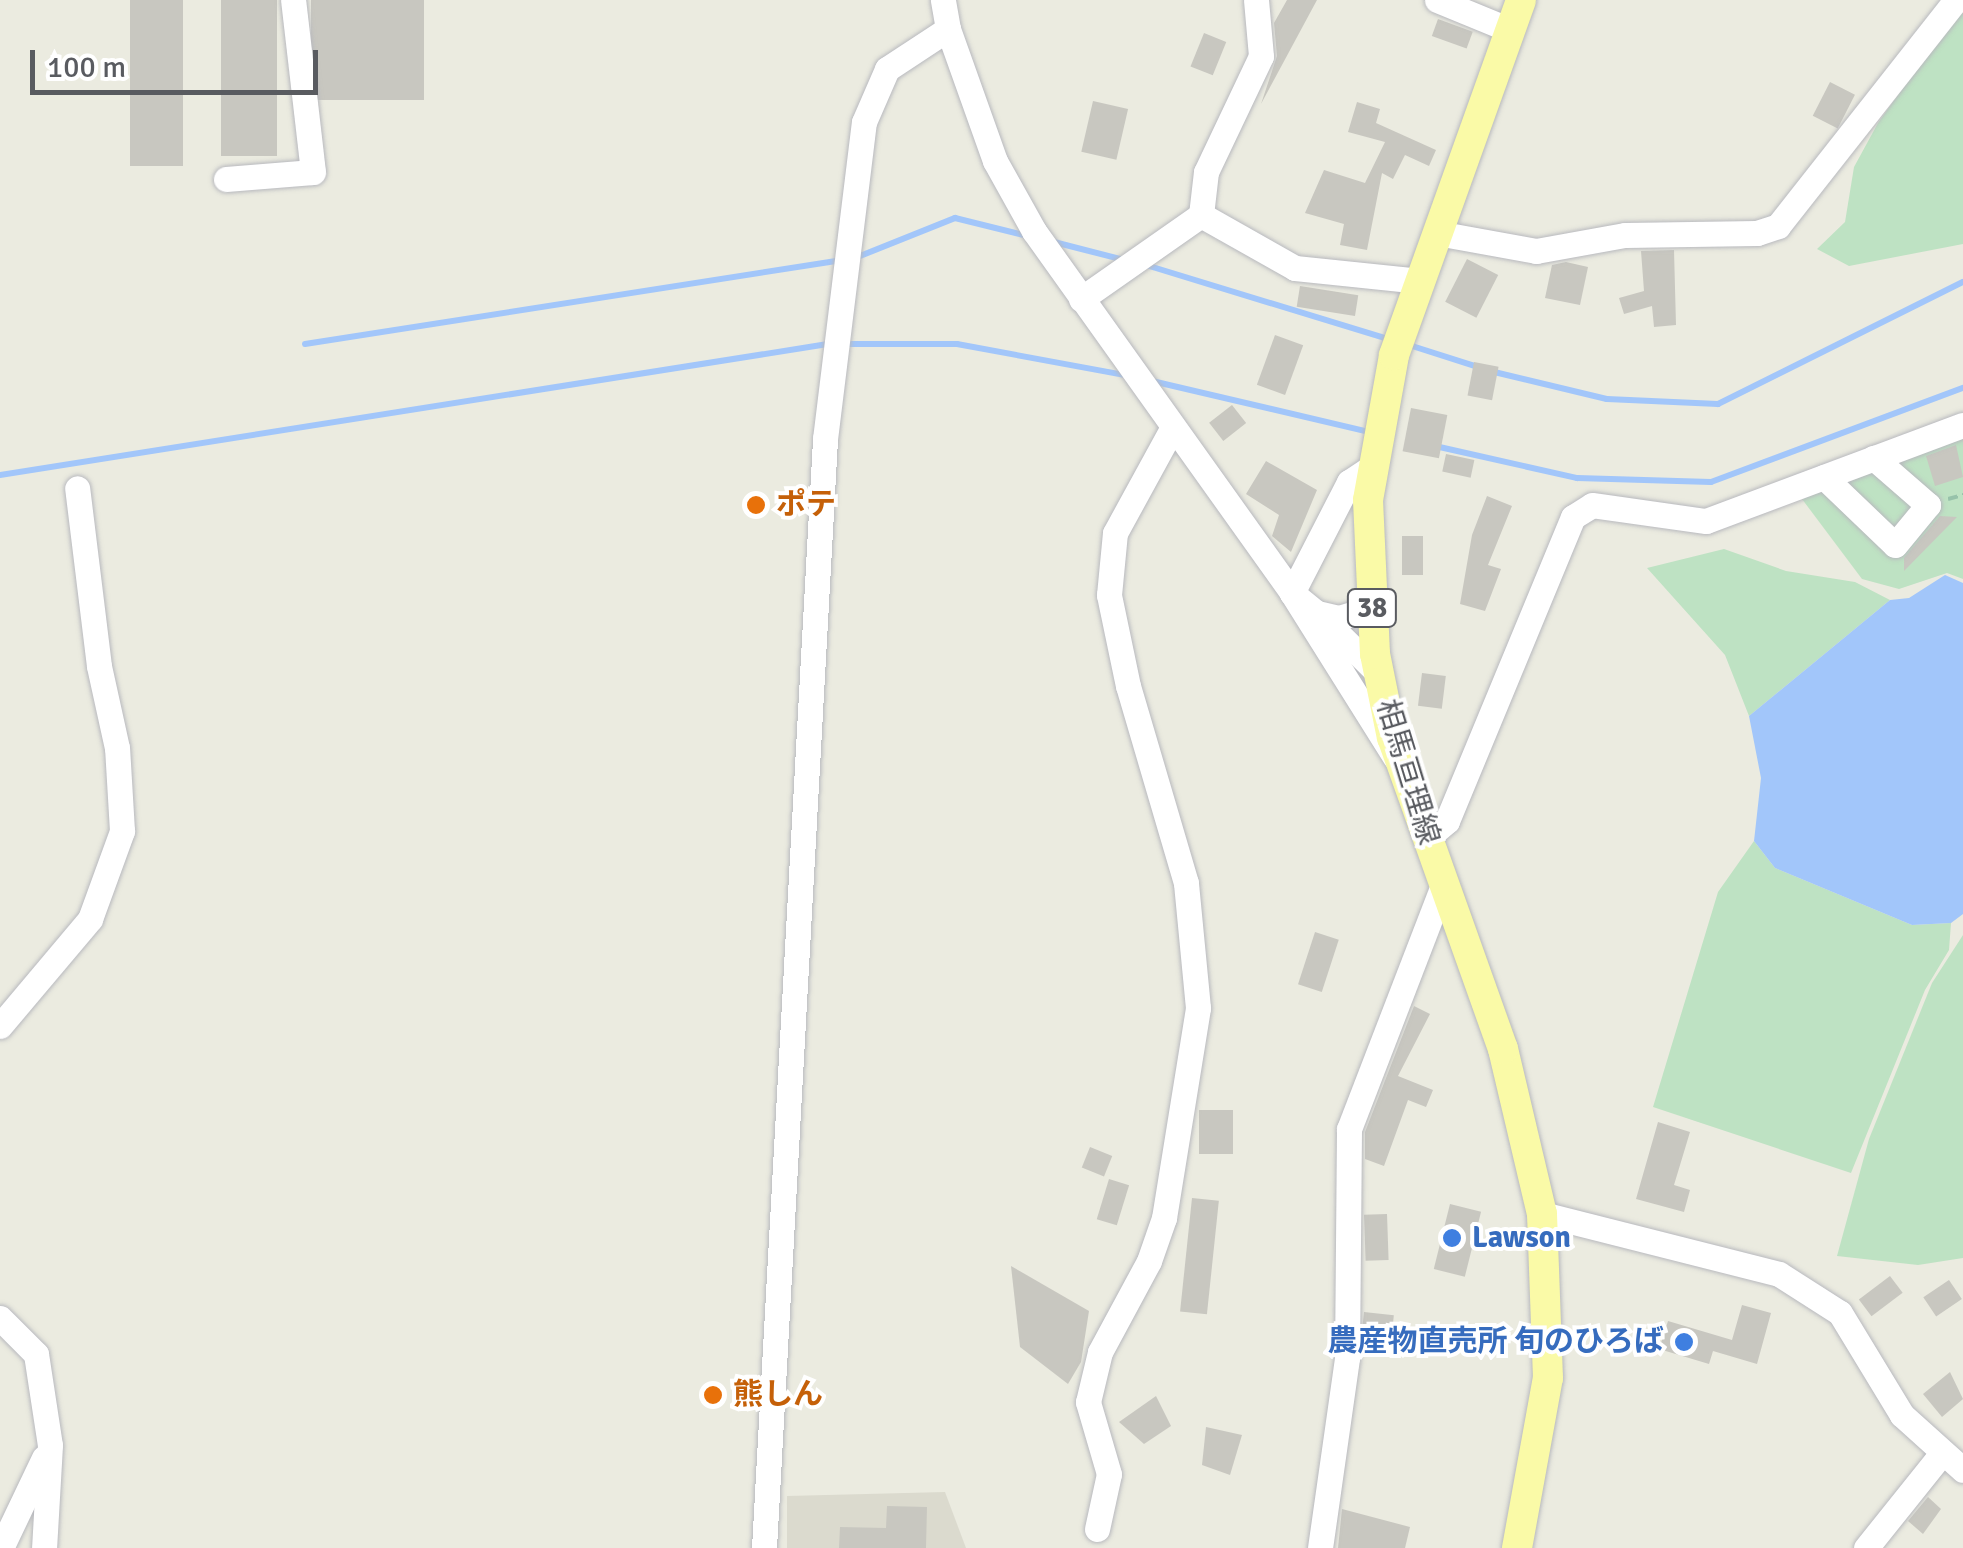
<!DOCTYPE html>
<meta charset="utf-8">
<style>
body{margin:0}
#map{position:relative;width:1963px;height:1548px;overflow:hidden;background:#ebebe0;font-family:Signika,"Noto Sans JP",sans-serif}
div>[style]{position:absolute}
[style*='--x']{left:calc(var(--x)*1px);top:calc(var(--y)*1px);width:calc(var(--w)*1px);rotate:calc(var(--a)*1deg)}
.education>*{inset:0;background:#dbdace}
.green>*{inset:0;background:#bee2c3}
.water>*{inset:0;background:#a2c6fa}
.stream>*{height:6px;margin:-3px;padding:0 3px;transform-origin:3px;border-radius:3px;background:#a2c6fa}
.building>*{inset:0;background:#c8c7c0;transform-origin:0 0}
.path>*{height:4px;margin-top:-2px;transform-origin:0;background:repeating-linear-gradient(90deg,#97c2aa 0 10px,transparent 0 15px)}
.roads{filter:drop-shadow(0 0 2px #b8b9be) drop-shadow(0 0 2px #b8b9be)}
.minor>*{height:25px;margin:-12.5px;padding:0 12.5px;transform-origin:12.5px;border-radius:12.5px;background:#fff}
.major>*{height:30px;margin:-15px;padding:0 15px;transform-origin:15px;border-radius:15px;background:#fafaa7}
.dots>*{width:28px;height:28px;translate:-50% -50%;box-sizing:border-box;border:5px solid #fff;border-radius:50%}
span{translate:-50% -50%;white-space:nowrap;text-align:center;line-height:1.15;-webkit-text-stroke:8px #fff;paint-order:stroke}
.shield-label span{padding:2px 8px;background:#fff;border:2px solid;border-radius:8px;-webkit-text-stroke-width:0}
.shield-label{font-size:28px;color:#595b60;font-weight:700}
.food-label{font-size:30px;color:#c56008;font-weight:700}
.left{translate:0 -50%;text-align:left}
.street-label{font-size:30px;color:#595b60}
.shop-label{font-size:30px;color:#366cbe;font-weight:700}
.right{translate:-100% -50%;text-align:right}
.scale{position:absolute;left:30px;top:50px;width:288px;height:45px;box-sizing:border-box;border:5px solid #595b60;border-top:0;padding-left:12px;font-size:30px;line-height:35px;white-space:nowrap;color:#595b60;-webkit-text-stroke:8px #fff;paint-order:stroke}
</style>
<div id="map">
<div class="education">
<i style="clip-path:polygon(945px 1492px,966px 1548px,787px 1548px,787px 1496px)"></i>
</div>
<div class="green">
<i style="clip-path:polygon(1963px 3px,1963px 244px,1849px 266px,1817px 249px,1845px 222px,1854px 167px,1878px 123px)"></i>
<i style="clip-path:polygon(1963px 433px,1963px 579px,1947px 573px,1899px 589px,1862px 579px,1799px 495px)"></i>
<i style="clip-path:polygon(1724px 549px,1786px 571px,1855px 582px,1890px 600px,1749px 716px,1725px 655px,1647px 568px)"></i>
<i style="clip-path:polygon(1754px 841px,1775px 868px,1912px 925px,1951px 923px,1949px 950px,1925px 990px,1851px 1173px,1653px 1107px,1718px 892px)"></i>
<i style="clip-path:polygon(1963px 935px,1963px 1258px,1918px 1265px,1837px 1256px,1869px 1139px,1932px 983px)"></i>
</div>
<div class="water">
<i style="clip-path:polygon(1945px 575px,1963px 583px,1963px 914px,1951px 923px,1912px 925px,1775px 868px,1754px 841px,1761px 778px,1749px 716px,1890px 600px,1909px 598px)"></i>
</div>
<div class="stream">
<i style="--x:1054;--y:242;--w:72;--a:14.4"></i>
<i style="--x:855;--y:258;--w:108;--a:-21.8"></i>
<i style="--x:955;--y:218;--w:74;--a:14"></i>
<i style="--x:1146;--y:265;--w:257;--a:17"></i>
<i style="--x:305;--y:344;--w:544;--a:-8.89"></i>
<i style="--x:841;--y:344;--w:116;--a:0"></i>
<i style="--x:957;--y:344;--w:171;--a:10.5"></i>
<i style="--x:1409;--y:345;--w:72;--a:17.7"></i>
<i style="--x:1490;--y:371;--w:120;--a:13.5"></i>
<i style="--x:1607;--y:399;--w:111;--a:2.6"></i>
<i style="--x:1718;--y:404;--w:274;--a:-26.5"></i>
<i style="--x:1152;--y:381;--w:228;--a:13.2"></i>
<i style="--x:1435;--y:446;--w:146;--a:12.7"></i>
<i style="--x:1577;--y:478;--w:134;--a:1.7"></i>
<i style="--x:1711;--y:482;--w:269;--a:-20.5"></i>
<i style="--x:0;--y:475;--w:838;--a:-8.99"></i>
</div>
<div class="building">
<i style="left:130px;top:0;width:53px;height:166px"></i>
<i style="left:221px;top:0;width:56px;height:156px"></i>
<i style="left:311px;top:0;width:113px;height:100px"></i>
<i style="clip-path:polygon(1287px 0,1317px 0,1261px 104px,1277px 56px,1274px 23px)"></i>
<i style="left:1438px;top:19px;width:37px;height:18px;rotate:20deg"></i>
<i style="left:1204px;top:33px;width:24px;height:36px;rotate:22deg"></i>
<i style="left:1830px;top:82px;width:28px;height:38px;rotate:27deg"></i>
<i style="left:1093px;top:101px;width:36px;height:52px;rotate:13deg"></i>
<i style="clip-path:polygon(1357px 102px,1380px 109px,1376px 123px,1436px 150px,1429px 166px,1405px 155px,1393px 179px,1382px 173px,1367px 250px,1340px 245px,1344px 224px,1305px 213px,1324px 170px,1365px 183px,1385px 142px,1348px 132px)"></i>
<i style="clip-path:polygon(1674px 250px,1676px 325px,1654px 327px,1652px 306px,1624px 314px,1619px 298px,1644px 291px,1641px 251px)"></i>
<i style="left:1467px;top:259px;width:35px;height:48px;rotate:27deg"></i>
<i style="clip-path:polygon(1566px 262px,1588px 267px,1580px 305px,1545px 298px,1552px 265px)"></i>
<i style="left:1300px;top:286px;width:59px;height:21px;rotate:9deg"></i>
<i style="left:1275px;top:335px;width:30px;height:53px;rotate:20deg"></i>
<i style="left:1474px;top:362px;width:25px;height:34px;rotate:11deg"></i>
<i style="left:1232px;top:405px;width:23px;height:29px;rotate:52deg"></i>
<i style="left:1411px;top:408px;width:37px;height:44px;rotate:11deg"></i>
<i style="clip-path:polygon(1956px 445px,1963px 477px,1935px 486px,1926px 456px)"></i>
<i style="left:1446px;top:454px;width:29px;height:18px;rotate:12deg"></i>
<i style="clip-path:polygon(1266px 461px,1317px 490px,1291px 552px,1272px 536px,1279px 515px,1246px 494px)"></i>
<i style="clip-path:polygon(1487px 496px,1512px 506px,1488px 565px,1501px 569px,1485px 611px,1460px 604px,1472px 535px)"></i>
<i style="clip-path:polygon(1940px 516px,1957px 517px,1904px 571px,1904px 558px)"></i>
<i style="left:1402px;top:536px;width:21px;height:39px"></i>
<i style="left:1422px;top:673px;width:24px;height:33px;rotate:7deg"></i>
<i style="left:1315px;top:932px;width:25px;height:55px;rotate:18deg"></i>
<i style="clip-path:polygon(1414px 1006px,1430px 1014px,1398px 1076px,1433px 1090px,1426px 1107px,1408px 1100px,1384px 1166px,1365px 1159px,1365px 1132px)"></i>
<i style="left:1199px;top:1110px;width:34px;height:44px"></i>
<i style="clip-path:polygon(1658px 1122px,1690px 1132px,1674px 1185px,1690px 1190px,1684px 1212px,1636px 1199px)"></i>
<i style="left:1090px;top:1147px;width:24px;height:22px;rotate:22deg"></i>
<i style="left:1109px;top:1179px;width:21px;height:42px;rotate:17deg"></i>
<i style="left:1192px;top:1198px;width:27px;height:114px;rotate:6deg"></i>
<i style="left:1450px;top:1204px;width:32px;height:67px;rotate:14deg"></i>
<i style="left:1387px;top:1214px;width:46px;height:23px;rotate:88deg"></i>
<i style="clip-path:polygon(1011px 1266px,1089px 1311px,1081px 1362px,1068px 1384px,1020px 1347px)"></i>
<i style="left:1890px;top:1276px;width:21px;height:39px;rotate:53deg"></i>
<i style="left:1949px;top:1280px;width:23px;height:31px;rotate:56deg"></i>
<i style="clip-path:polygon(1742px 1305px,1771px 1313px,1757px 1364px,1713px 1351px,1709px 1364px,1659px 1349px,1668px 1321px,1732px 1340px)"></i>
<i style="left:1364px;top:1312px;width:30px;height:31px;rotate:6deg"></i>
<i style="clip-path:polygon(1950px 1372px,1963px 1399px,1942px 1417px,1923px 1394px)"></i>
<i style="clip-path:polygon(1156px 1396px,1171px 1426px,1144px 1444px,1119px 1422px)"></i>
<i style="clip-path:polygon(1206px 1427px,1242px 1435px,1230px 1475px,1202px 1465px)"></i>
<i style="clip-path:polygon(1928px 1497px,1941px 1509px,1923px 1534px,1908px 1521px)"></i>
<i style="clip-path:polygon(887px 1506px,927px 1507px,926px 1548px,839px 1548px,840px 1527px,886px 1528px)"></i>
<i style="clip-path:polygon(1342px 1509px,1410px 1527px,1405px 1548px,1338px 1548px)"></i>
</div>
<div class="path">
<i style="--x:1948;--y:499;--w:16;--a:-15"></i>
</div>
<div class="roads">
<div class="minor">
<i style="--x:1437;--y:0;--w:79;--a:22.3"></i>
<i style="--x:948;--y:29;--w:140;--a:70.4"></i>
<i style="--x:995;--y:161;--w:80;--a:60.9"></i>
<i style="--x:1034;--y:231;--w:445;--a:54.5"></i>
<i style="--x:1292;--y:593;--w:32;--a:39"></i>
<i style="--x:1317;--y:613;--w:23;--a:13"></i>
<i style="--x:1339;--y:618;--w:34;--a:-17"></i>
<i style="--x:226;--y:179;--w:87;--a:-4.6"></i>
<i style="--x:313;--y:172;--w:173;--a:-96.6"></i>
<i style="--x:1201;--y:215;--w:108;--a:29.4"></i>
<i style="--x:1295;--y:268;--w:126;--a:5.9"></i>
<i style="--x:1437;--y:233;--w:101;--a:10.3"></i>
<i style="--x:1536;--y:251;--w:90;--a:-10.2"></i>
<i style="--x:1625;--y:235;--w:132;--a:-0.9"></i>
<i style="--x:1757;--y:233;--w:22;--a:-18"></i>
<i style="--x:1778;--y:226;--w:288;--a:-51.8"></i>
<i style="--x:1081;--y:299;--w:146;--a:-35"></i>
<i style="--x:1201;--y:215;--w:43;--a:-83.4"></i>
<i style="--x:1206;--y:172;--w:128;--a:-64.6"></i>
<i style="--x:1261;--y:56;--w:56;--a:-95.1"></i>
<i style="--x:1373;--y:466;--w:29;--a:146"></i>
<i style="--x:1349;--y:482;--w:125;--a:117.2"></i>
<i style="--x:1292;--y:593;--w:194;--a:57.9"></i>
<i style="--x:1824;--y:477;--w:98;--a:43.8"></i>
<i style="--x:1895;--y:545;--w:52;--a:-50.5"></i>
<i style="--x:1928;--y:505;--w:72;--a:-139"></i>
<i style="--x:1317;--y:613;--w:87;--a:44.5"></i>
<i style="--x:1427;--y:838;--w:26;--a:-40"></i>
<i style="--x:1447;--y:821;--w:329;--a:-67.5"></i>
<i style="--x:1573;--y:517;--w:22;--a:-32"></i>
<i style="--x:1592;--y:505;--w:115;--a:8"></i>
<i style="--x:1706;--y:521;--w:274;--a:-20.5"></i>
<i style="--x:0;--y:1026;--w:140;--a:-49.9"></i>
<i style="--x:90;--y:919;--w:94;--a:-70"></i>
<i style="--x:122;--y:831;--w:83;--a:-93.4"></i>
<i style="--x:117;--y:748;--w:84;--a:-102.4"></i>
<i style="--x:99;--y:666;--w:179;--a:-97"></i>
<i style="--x:1542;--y:1214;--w:244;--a:14.2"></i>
<i style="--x:1779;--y:1274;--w:72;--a:32.6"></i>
<i style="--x:1840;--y:1313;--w:119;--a:58.7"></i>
<i style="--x:1902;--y:1415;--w:82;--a:42"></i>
<i style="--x:0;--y:1318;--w:51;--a:45"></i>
<i style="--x:36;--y:1354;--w:92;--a:81.3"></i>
<i style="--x:50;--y:1445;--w:103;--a:93.3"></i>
<i style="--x:1097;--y:1529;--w:56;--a:-77.7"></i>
<i style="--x:1109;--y:1474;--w:75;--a:-106.3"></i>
<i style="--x:1088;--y:1402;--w:51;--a:-76.5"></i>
<i style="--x:1100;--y:1352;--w:103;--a:-61.7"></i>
<i style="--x:1149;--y:1261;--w:46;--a:-70.8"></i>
<i style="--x:1164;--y:1218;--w:213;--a:-80.8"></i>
<i style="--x:1198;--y:1008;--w:126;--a:-95.5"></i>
<i style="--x:1186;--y:883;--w:205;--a:-106.4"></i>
<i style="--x:1128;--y:686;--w:93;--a:-101.8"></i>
<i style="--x:1109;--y:595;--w:62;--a:-84.5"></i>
<i style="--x:1115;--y:533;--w:121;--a:-61.3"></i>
<i style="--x:1;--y:1548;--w:100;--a:-64.5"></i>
<i style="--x:764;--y:1548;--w:1111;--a:-86.85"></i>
<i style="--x:825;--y:439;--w:319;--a:-83"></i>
<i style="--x:864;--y:122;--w:58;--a:-66.5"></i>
<i style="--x:887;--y:69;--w:73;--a:-33.3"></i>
<i style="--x:948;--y:29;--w:29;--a:-100"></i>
<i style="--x:1320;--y:1548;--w:192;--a:-81.9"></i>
<i style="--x:1347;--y:1358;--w:229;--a:-89.5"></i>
<i style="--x:1349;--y:1129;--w:261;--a:-68.9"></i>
<i style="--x:1866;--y:1548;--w:122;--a:-51.3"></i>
</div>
<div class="major">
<i style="--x:1517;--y:1548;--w:173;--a:-79.7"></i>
<i style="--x:1548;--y:1378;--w:164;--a:-92.1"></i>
<i style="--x:1542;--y:1214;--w:170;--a:-103.3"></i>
<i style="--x:1503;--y:1049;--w:330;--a:-109.6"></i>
<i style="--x:1392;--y:738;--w:86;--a:-101.4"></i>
<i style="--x:1375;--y:654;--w:154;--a:-92.6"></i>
<i style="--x:1368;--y:500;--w:147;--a:-79.8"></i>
<i style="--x:1394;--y:355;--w:377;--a:-70.3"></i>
</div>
</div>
<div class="dots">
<i style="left:756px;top:505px;background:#e8710a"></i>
<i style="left:1452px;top:1238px;background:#3f7fe0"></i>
<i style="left:1684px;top:1342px;background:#3f7fe0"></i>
<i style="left:713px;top:1395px;background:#e8710a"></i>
</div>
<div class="shield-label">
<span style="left:1372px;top:608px">38</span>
</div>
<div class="food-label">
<span class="left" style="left:776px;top:505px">ポテ</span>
<span class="left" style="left:733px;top:1395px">熊しん</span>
</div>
<div class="street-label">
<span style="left:1407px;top:772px;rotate:73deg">相馬亘理線</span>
</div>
<div class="shop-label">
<span class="left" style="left:1472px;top:1238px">Lawson</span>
<span class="right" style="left:1664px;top:1342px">農産物直売所 旬のひろば</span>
</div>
<div class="scale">100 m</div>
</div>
